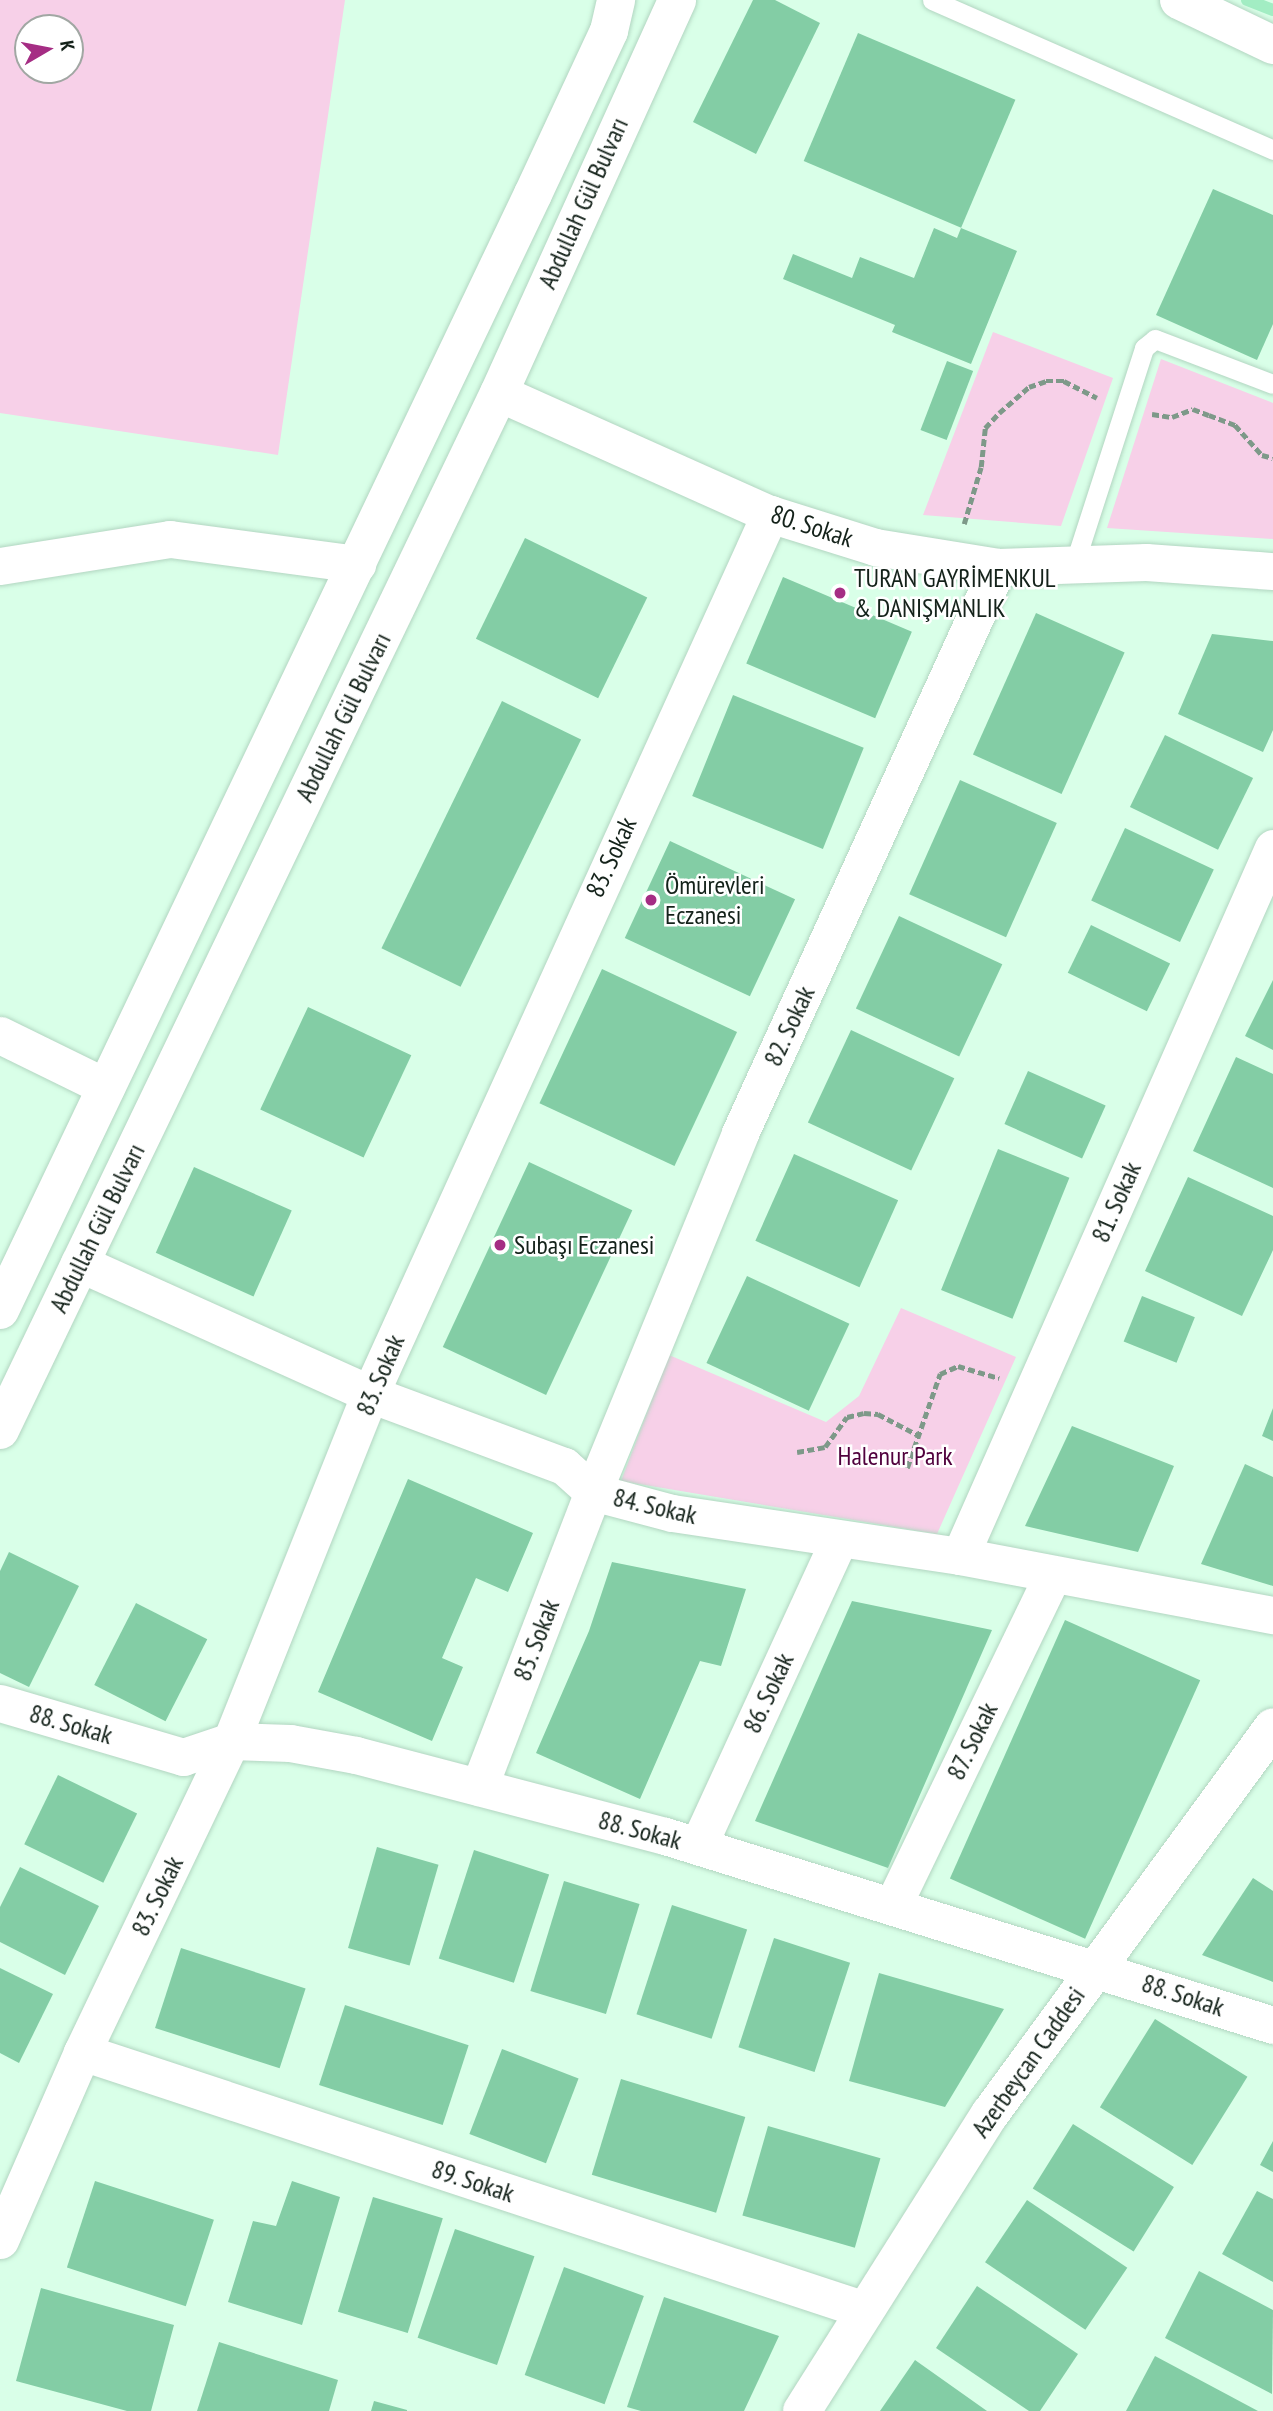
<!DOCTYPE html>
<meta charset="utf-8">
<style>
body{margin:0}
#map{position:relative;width:1273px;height:2411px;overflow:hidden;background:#d9ffe8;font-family:"PT Sans Narrow",sans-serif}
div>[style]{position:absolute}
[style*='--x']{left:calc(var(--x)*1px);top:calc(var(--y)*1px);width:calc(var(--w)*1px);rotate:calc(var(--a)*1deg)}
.green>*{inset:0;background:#f7d0e8}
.stream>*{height:12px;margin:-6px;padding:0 6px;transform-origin:6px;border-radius:6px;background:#a2edc3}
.building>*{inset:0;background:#83cda5;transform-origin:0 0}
.path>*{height:4.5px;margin-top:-2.25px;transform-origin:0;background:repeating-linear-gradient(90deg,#7e9989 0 7px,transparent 0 10.5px)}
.roads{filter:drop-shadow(0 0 2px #b2d6c1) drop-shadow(0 0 2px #b2d6c1)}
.service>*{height:19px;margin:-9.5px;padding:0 9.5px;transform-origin:9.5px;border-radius:9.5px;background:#fff}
.minor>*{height:37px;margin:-18.5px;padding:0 18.5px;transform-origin:18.5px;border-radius:18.5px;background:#fff}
.secondary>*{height:38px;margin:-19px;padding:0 19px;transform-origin:19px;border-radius:19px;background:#fff}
.primary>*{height:38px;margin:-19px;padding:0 19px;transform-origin:19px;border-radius:19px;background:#fff}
.dots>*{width:19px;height:19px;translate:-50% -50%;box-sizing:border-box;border:4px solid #fff;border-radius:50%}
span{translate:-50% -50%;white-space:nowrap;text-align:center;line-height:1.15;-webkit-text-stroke:5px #fff;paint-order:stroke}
.street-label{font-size:26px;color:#14221a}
.poi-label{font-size:26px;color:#14221a}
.left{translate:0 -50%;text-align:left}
.park-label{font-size:26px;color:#50013d}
.north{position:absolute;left:14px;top:14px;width:70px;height:70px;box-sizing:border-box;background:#fff;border:2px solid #a1a7a3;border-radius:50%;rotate:80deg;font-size:19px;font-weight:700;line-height:28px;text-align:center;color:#14221a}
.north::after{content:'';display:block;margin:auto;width:24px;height:32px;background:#a52d84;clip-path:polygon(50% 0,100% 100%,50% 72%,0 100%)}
</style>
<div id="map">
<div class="green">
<i style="clip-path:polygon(evenodd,0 0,345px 0,278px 455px,0 413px,0 0,28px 28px,70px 28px,70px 70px,28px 70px,28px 28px)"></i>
<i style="clip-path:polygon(993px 332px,1113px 378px,1061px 526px,923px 515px)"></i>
<i style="clip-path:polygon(1161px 359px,1273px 403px,1273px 539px,1107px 528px)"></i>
<i style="clip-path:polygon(901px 1308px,1016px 1357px,937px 1534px,621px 1481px,669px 1355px,826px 1422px,859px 1396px)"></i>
</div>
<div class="stream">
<i style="--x:1247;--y:0;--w:28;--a:21"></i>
</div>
<div class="building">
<i style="clip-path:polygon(753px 0,775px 0,820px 23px,756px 154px,693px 122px)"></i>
<i style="left:858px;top:33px;width:171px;height:139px;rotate:23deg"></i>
<i style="clip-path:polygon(1213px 189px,1273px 215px,1273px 324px,1257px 360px,1156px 315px)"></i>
<i style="clip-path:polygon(934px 228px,957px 238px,961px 228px,1017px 251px,971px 364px,892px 332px,895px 325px,783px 279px,793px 254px,852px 278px,860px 257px,914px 278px)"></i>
<i style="left:947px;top:361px;width:28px;height:74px;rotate:21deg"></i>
<i style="left:525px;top:538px;width:136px;height:112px;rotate:26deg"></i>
<i style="left:783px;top:577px;width:140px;height:94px;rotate:23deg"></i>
<i style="left:1036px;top:613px;width:97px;height:155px;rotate:24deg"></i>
<i style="clip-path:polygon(1212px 634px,1273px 641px,1273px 730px,1263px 752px,1178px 714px)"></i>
<i style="left:733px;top:695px;width:141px;height:109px;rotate:22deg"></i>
<i style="left:502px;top:701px;width:88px;height:275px;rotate:26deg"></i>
<i style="left:1165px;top:735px;width:98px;height:80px;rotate:26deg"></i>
<i style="left:960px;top:780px;width:106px;height:125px;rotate:24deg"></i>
<i style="left:1125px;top:828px;width:98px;height:80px;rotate:25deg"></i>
<i style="left:670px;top:841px;width:138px;height:107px;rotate:25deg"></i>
<i style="left:899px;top:916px;width:114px;height:102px;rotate:25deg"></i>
<i style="left:1091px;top:925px;width:88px;height:53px;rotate:26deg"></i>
<i style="left:602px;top:969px;width:149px;height:148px;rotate:25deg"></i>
<i style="clip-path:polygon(1273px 980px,1273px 1050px,1245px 1036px)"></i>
<i style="left:308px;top:1007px;width:114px;height:113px;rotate:25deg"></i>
<i style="left:851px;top:1030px;width:114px;height:102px;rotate:25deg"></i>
<i style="clip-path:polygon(1236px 1057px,1273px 1074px,1273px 1188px,1193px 1151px)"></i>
<i style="left:1028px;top:1071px;width:85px;height:58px;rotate:24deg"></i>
<i style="left:998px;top:1149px;width:77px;height:152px;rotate:22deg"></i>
<i style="left:794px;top:1154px;width:114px;height:95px;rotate:24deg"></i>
<i style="left:529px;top:1162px;width:114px;height:204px;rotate:25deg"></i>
<i style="left:194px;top:1167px;width:107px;height:94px;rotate:24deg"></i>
<i style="clip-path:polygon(1188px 1177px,1273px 1216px,1273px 1250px,1242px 1316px,1145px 1271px)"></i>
<i style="left:747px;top:1276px;width:113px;height:96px;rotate:25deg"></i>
<i style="left:1142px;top:1296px;width:57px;height:49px;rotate:22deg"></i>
<i style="clip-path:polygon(1273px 1408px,1273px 1441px,1262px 1436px)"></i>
<i style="clip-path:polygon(1072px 1426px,1174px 1466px,1138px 1552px,1025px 1526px)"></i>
<i style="clip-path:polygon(1245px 1464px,1273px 1477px,1273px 1586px,1201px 1564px)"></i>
<i style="clip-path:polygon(408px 1479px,533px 1533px,508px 1592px,476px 1578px,442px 1658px,463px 1667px,432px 1741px,318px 1692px)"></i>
<i style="clip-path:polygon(9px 1552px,79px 1586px,29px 1687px,0 1673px,0 1571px)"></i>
<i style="clip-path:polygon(612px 1562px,746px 1589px,721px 1666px,700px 1661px,640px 1799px,536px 1753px,589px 1631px)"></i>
<i style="clip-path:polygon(852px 1601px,992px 1630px,888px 1868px,755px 1821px)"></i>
<i style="left:136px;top:1603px;width:80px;height:92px;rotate:27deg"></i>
<i style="left:1065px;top:1620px;width:148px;height:283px;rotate:24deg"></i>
<i style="left:58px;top:1775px;width:88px;height:77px;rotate:26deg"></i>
<i style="left:377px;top:1847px;width:64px;height:105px;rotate:16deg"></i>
<i style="left:474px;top:1850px;width:79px;height:114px;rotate:18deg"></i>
<i style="clip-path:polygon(20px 1867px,99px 1906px,65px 1975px,0 1942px,0 1907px)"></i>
<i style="clip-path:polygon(1253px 1878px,1273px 1891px,1273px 1982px,1202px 1955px)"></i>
<i style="left:564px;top:1881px;width:79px;height:115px;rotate:17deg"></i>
<i style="left:672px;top:1905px;width:79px;height:115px;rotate:18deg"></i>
<i style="left:774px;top:1938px;width:80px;height:115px;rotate:18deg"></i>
<i style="left:181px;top:1948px;width:131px;height:84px;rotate:18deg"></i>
<i style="clip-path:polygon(0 1968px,53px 1994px,19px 2063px,0 2053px)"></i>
<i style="clip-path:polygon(879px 1973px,1004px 2009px,945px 2107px,849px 2081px)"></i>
<i style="left:345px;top:2005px;width:130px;height:84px;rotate:18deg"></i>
<i style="left:1155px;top:2019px;width:109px;height:104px;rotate:32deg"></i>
<i style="left:502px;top:2049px;width:82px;height:91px;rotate:21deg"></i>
<i style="left:621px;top:2079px;width:130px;height:100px;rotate:17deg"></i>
<i style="left:1073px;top:2124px;width:119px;height:76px;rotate:32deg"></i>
<i style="left:768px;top:2126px;width:117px;height:93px;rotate:16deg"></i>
<i style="clip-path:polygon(1273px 2141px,1273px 2172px,1260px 2165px)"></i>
<i style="left:95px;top:2181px;width:125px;height:91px;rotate:18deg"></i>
<i style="clip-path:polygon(292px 2181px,340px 2197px,302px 2325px,228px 2302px,253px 2221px,276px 2226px)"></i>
<i style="clip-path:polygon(1257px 2191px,1273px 2199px,1273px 2282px,1222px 2254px)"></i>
<i style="left:373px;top:2197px;width:73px;height:120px;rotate:17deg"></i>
<i style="left:1027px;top:2200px;width:121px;height:75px;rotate:34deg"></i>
<i style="left:455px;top:2229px;width:84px;height:115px;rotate:19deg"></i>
<i style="left:564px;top:2267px;width:85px;height:115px;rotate:20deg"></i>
<i style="clip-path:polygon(1199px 2271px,1273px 2310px,1272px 2394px,1165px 2338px)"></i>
<i style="clip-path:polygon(977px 2286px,1078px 2354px,1040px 2411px,1029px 2411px,936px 2348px)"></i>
<i style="clip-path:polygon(41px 2288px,174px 2325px,151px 2411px,127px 2411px,16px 2381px)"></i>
<i style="clip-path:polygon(664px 2297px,779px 2336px,744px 2411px,641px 2411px,627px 2407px)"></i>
<i style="clip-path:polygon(219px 2342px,338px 2380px,329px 2411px,197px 2411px)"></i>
<i style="clip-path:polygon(1155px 2356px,1258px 2411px,1126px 2411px)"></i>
<i style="clip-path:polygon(915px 2360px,987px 2411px,880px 2411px)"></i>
<i style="clip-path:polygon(374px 2401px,407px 2410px,407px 2411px,371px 2411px)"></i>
</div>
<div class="path">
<i style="--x:1152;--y:414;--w:20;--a:9"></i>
<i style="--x:1172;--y:417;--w:22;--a:-21"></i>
<i style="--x:1193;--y:409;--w:17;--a:21"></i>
<i style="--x:1209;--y:415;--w:28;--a:21"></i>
<i style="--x:1235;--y:425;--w:40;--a:48"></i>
<i style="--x:1262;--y:455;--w:11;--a:15"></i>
<i style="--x:964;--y:524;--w:59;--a:-73.4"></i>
<i style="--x:981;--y:467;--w:39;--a:-84"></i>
<i style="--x:985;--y:428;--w:21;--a:-47"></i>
<i style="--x:999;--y:413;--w:40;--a:-41"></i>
<i style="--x:1029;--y:387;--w:18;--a:-19"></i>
<i style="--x:1046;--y:381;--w:18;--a:0"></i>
<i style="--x:1064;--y:381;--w:37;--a:27"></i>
<i style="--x:797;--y:1452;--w:28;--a:-10"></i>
<i style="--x:825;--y:1447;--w:37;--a:-54"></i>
<i style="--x:847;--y:1417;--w:17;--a:-13"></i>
<i style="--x:864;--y:1413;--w:14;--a:4"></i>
<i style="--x:878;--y:1414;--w:45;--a:27.7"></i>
<i style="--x:907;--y:1468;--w:100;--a:-70.7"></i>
<i style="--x:940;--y:1374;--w:20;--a:-24"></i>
<i style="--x:958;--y:1366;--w:43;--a:16.3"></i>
</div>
<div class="roads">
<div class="service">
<i style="--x:932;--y:0;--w:373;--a:23.7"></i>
<i style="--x:1074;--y:565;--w:228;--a:-72.1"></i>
<i style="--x:1144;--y:348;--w:14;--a:-39"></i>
<i style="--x:1155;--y:339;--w:126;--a:20.9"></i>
</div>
<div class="minor">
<i style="--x:499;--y:393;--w:297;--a:24.1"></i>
<i style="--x:770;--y:514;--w:110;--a:17.4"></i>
<i style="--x:875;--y:547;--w:125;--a:9.2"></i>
<i style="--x:998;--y:567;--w:148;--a:-1.9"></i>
<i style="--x:1146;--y:562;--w:127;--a:4.1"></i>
<i style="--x:0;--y:566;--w:172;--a:-9"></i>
<i style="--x:170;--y:539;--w:189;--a:7.6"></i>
<i style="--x:0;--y:1035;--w:118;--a:26.1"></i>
<i style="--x:79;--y:1263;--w:319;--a:24.2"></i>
<i style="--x:370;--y:1394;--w:207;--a:20.4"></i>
<i style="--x:564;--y:1466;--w:39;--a:42"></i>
<i style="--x:593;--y:1492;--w:82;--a:14.9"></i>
<i style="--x:672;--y:1513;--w:291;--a:8.5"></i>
<i style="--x:960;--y:1556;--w:319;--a:10.7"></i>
<i style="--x:960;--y:1556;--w:774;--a:-66.15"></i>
<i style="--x:0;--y:1703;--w:191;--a:16.4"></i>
<i style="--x:183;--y:1757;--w:51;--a:-18.4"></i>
<i style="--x:231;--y:1741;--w:59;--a:1.9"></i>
<i style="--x:290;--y:1743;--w:67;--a:10.3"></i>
<i style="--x:356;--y:1755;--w:319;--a:14.7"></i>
<i style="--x:665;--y:1836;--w:637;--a:17.27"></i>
<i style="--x:479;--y:1787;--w:316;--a:-68.9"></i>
<i style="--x:593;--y:1492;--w:388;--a:-67.7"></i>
<i style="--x:740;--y:1133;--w:622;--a:-65.5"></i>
<i style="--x:698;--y:1846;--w:337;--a:-65.3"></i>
<i style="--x:893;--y:1905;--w:365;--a:-64.2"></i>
<i style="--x:82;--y:2052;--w:824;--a:18.24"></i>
<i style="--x:0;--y:2240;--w:205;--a:-66.4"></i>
<i style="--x:82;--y:2052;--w:345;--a:-64.4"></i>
<i style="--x:231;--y:1741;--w:374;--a:-68.2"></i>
<i style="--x:370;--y:1394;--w:967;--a:-65.56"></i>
</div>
<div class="secondary">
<i style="--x:0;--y:1310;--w:1237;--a:-64.47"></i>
<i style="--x:533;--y:194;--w:180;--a:-65"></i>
<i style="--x:609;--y:31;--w:32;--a:-77"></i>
<i style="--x:0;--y:1430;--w:1151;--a:-64.3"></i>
<i style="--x:499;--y:393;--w:431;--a:-65.6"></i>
<i style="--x:802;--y:2411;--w:352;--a:-57.7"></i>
<i style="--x:990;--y:2114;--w:479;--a:-53.8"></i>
</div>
<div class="primary">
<i style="--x:1179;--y:0;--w:104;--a:25.6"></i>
</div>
</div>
<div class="dots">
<i style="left:840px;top:593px;background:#a52d84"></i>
<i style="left:651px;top:900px;background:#a52d84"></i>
<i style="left:500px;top:1245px;background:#a52d84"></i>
</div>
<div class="street-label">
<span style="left:583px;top:203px;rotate:-66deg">Abdullah Gül Bulvarı</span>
<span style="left:812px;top:526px;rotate:18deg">80. Sokak</span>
<span style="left:343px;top:717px;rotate:-64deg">Abdullah Gül Bulvarı</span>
<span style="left:611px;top:857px;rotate:-65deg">83. Sokak</span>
<span style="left:789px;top:1026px;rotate:-65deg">82. Sokak</span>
<span style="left:1116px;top:1202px;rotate:-66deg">81. Sokak</span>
<span style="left:97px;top:1228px;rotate:-64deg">Abdullah Gül Bulvarı</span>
<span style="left:380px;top:1375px;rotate:-67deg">83. Sokak</span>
<span style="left:655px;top:1506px;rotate:13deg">84. Sokak</span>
<span style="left:536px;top:1640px;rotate:-69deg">85. Sokak</span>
<span style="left:768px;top:1693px;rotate:-65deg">86. Sokak</span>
<span style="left:71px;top:1724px;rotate:16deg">88. Sokak</span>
<span style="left:972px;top:1741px;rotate:-64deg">87. Sokak</span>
<span style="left:640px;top:1830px;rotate:15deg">88. Sokak</span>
<span style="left:157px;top:1896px;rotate:-64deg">83. Sokak</span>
<span style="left:1183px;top:1995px;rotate:18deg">88. Sokak</span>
<span style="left:1028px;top:2062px;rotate:-55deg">Azerbeycan Caddesi</span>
<span style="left:473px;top:2181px;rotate:18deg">89. Sokak</span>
</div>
<div class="poi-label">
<span class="left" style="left:854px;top:593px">TURAN GAYRİMENKUL<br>&amp; DANIŞMANLIK</span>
<span class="left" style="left:665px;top:900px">Ömürevleri<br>Eczanesi</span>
<span class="left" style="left:514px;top:1245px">Subaşı Eczanesi</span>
</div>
<div class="park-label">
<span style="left:895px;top:1456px">Halenur Park</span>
</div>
<div class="north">K</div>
</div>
